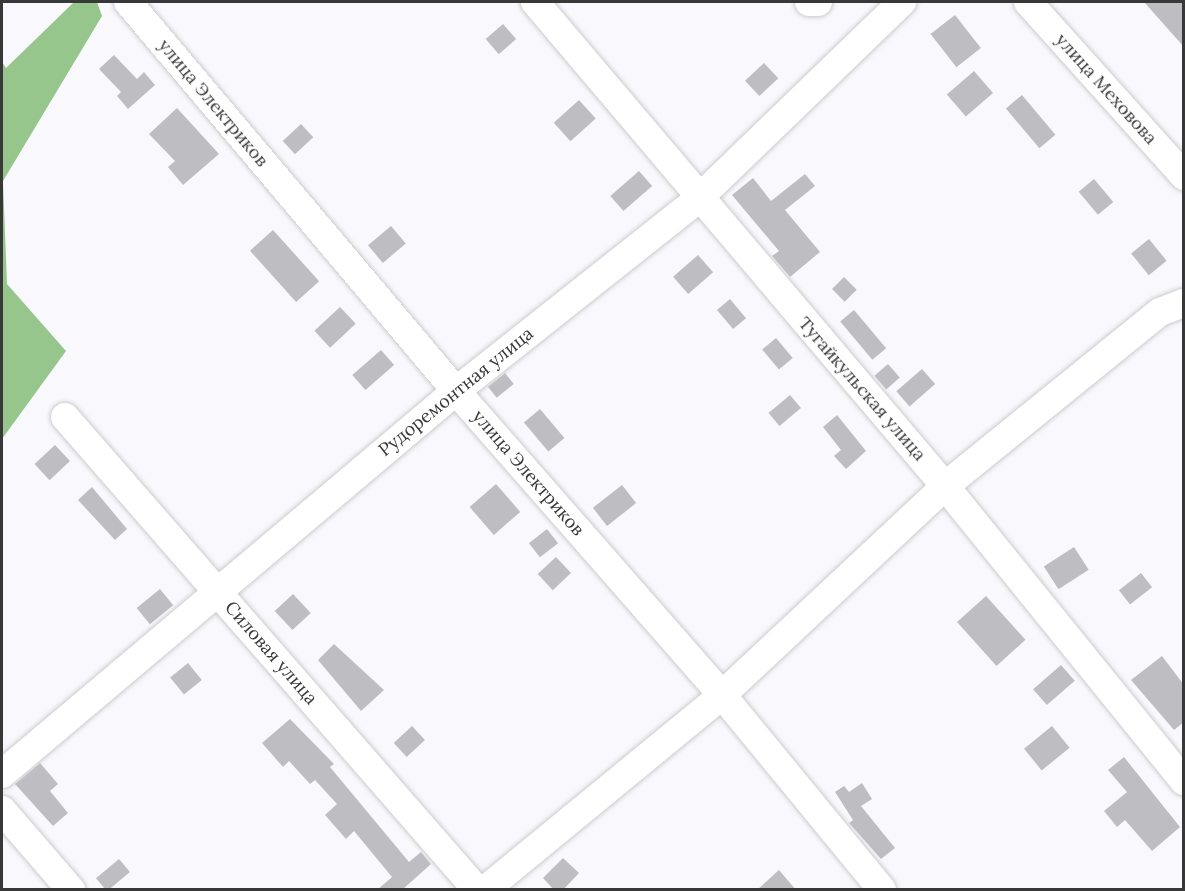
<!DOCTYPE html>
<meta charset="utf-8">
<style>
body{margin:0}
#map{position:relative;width:1185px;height:891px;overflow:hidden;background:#f9f9fd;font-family:Lora,serif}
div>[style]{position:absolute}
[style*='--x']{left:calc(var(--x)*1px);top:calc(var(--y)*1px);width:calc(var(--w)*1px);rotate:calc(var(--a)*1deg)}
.forest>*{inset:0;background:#97c68c}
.building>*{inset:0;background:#bebec2;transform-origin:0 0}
.roads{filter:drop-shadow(0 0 2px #ccccd0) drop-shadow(0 0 2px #ccccd0)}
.minor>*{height:28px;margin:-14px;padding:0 14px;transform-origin:14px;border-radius:14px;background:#fff}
span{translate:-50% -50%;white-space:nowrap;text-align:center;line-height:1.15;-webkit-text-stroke:5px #fff;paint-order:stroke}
.street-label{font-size:18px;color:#383839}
.frame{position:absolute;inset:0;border:3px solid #383839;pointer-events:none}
</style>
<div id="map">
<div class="forest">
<i style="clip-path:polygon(74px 2px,97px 2px,102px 16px,3px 181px,7px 284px,66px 351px,2px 439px,2px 62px,6px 68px)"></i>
</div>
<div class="building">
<i style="clip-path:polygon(1144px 2px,1184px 2px,1184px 47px)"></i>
<i style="left:955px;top:15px;width:42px;height:31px;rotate:52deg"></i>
<i style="left:503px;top:24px;width:20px;height:23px;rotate:49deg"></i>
<i style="clip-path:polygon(114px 55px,137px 79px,144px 72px,155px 85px,128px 109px,117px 96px,121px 92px,99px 69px)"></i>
<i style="left:764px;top:63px;width:21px;height:26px;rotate:47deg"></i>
<i style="left:974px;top:71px;width:29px;height:36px;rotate:49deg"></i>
<i style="left:1022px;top:95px;width:52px;height:21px;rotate:50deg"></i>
<i style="left:579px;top:100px;width:25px;height:34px;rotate:48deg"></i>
<i style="clip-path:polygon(177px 108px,219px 154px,183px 185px,168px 167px,175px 161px,149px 134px)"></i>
<i style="left:301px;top:124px;width:18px;height:25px;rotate:47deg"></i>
<i style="left:639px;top:171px;width:20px;height:38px;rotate:49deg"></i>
<i style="clip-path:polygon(805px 174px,815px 186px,785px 210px,820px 252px,790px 277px,772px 256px,779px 251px,732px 195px,753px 178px,771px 201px)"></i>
<i style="left:1094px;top:179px;width:30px;height:20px;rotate:50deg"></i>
<i style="left:391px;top:226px;width:23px;height:30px;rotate:50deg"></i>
<i style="left:273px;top:230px;width:69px;height:31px;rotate:48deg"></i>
<i style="left:1149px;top:239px;width:28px;height:23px;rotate:51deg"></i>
<i style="left:698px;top:255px;width:23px;height:33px;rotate:49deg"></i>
<i style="left:844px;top:277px;width:18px;height:17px;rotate:45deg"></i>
<i style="left:730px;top:299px;width:25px;height:17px;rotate:50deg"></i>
<i style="left:340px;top:307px;width:23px;height:35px;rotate:47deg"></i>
<i style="left:854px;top:310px;width:50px;height:18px;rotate:50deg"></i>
<i style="left:776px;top:338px;width:26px;height:18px;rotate:50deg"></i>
<i style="left:381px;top:350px;width:20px;height:38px;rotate:49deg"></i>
<i style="left:888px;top:364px;width:18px;height:18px;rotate:49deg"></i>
<i style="left:922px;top:369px;width:20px;height:34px;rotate:49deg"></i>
<i style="left:505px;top:373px;width:14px;height:22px;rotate:51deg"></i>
<i style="left:790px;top:395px;width:17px;height:28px;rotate:50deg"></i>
<i style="left:540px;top:409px;width:38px;height:21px;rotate:50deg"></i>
<i style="clip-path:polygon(837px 415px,866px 451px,846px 469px,834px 456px,841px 450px,823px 427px)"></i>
<i style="left:55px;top:445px;width:22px;height:28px;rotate:47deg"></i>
<i style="left:496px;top:484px;width:37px;height:35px;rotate:49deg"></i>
<i style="left:622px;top:485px;width:23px;height:37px;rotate:52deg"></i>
<i style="clip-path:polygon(92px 487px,127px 529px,115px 540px,78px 500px)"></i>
<i style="left:547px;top:529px;width:18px;height:23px;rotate:52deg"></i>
<i style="left:1074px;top:547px;width:27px;height:36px;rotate:57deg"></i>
<i style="left:556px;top:557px;width:22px;height:25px;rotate:47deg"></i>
<i style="left:1141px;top:573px;width:18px;height:28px;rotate:52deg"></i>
<i style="left:160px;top:589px;width:21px;height:30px;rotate:51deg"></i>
<i style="left:293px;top:594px;width:26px;height:25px;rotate:47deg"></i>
<i style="left:986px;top:596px;width:59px;height:39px;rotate:48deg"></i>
<i style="clip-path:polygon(334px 644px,384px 690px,361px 711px,318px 660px)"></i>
<i style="clip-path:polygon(1162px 656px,1184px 685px,1184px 722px,1174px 730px,1131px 680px)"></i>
<i style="left:188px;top:663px;width:22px;height:23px;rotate:51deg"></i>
<i style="left:1061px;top:665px;width:21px;height:37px;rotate:49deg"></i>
<i style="clip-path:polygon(290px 719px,334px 764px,330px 767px,409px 862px,421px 852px,431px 864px,402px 890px,377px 890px,392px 877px,354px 831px,346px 839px,325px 815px,337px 804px,315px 780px,310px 784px,289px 761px,283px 767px,262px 743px)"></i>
<i style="left:412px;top:726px;width:19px;height:25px;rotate:47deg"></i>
<i style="left:1052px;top:726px;width:28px;height:36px;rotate:51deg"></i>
<i style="clip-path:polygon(1124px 757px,1180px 827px,1152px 851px,1125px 820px,1117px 827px,1104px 811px,1127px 792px,1108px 770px)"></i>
<i style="clip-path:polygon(40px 763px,58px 784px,50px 791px,68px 813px,53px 826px,15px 784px)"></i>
<i style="clip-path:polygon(862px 783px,872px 799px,861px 806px,895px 848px,881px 859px,849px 823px,853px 820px,835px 792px,844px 786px,849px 792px)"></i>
<i style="clip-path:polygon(563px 858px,579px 873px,563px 890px,554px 890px,543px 878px)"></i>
<i style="left:119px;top:859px;width:17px;height:30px;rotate:50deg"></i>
<i style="clip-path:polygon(779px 870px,796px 890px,757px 890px)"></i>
</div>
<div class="roads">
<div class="minor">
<i style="--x:128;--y:2;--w:509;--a:49.86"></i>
<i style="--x:456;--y:391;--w:404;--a:48.8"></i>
<i style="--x:722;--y:695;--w:252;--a:50.6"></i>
<i style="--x:535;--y:2;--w:634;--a:49.73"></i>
<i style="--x:945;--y:486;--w:380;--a:51"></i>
<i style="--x:809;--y:2;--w:9;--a:0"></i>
<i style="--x:1028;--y:2;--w:234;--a:48.1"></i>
<i style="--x:65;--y:417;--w:627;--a:48.94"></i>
<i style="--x:2;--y:774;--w:594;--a:-40.15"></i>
<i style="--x:456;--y:391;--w:309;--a:-38.4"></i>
<i style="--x:698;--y:199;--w:284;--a:-44"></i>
<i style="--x:2;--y:810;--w:106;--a:49.2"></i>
<i style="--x:485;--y:890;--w:307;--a:-39.4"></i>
<i style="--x:722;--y:695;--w:306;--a:-43.1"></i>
<i style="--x:945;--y:486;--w:277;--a:-39"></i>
<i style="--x:1160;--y:312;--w:26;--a:-21"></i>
</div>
</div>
<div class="street-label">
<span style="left:1106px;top:89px;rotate:48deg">улица Меховова</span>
<span style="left:213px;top:103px;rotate:50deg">улица Электриков</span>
<span style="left:862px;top:389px;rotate:49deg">Тугайкульская улица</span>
<span style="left:456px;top:392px;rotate:-39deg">Рудоремонтная улица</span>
<span style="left:528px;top:473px;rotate:49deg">улица Электриков</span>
<span style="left:271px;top:653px;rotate:49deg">Силовая улица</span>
</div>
<div class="frame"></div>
</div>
